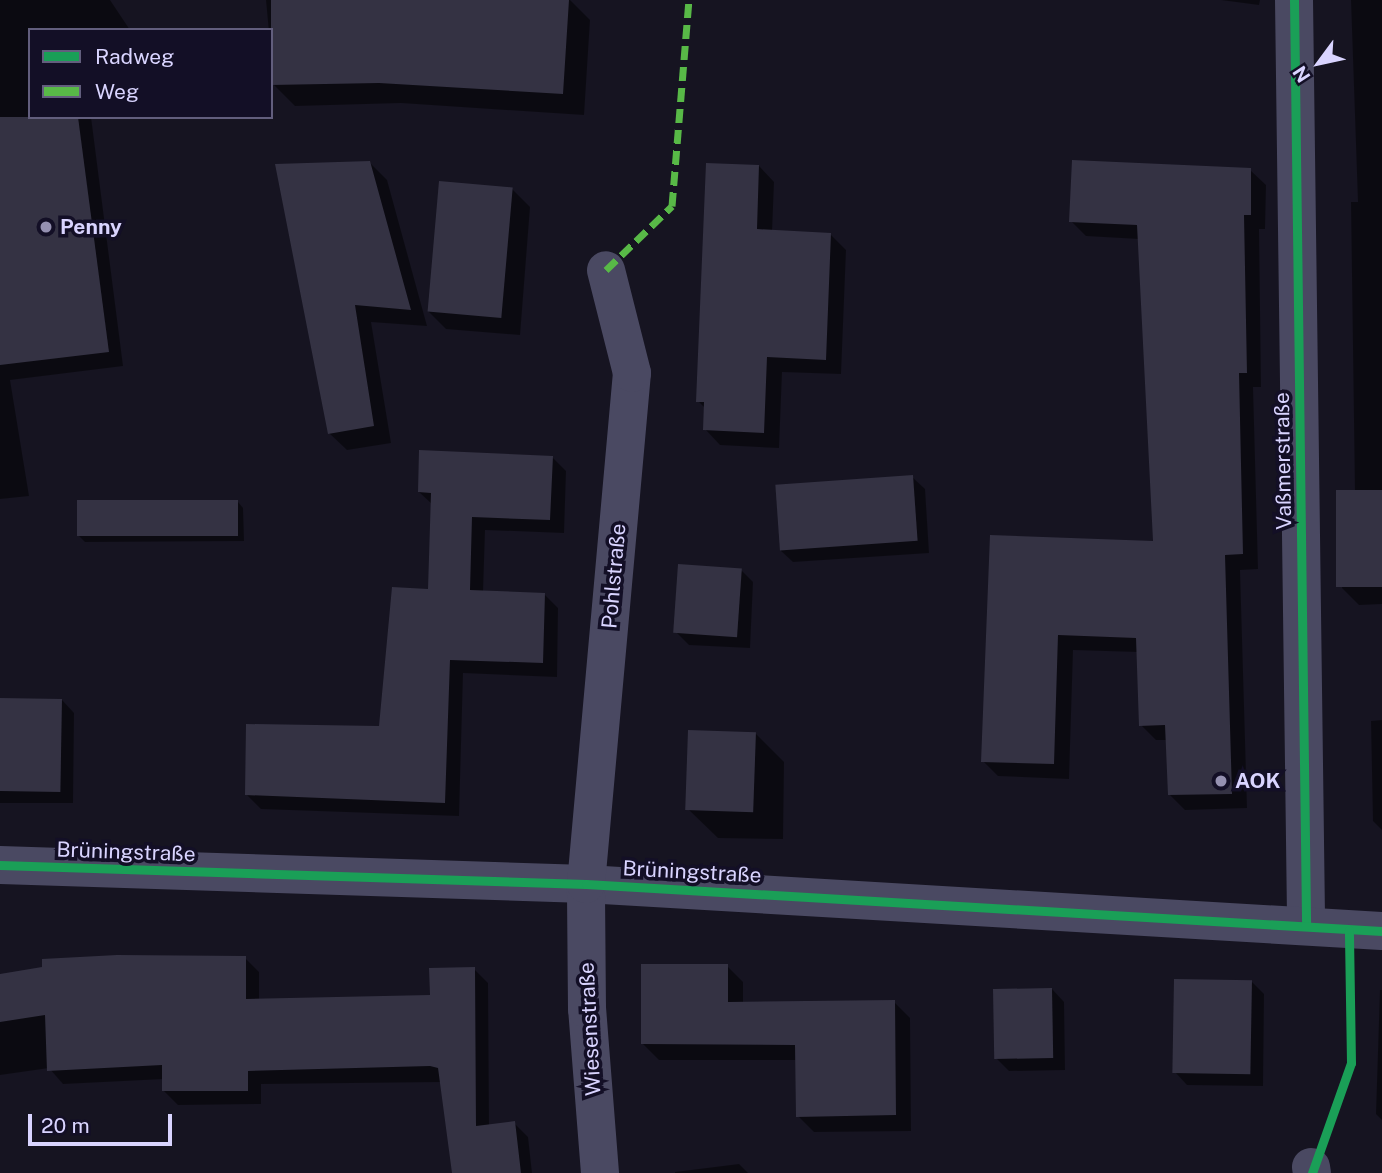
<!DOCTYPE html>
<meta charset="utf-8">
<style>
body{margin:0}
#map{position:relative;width:1382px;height:1173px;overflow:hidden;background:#161421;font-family:"Public Sans",sans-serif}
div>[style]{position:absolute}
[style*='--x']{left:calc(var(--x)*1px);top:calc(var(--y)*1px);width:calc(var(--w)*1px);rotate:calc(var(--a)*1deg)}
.shadow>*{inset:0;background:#0007}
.building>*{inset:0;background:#343243;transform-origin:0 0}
.minor>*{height:38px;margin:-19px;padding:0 19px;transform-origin:19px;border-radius:19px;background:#4a4962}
.quiet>*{height:7px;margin-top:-3.5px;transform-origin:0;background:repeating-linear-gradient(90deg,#58b947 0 14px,transparent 0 21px)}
.cycleway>*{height:9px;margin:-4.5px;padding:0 4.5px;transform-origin:4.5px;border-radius:4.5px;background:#1a9f57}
.dots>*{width:19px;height:19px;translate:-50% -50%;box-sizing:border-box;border:4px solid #130f26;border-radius:50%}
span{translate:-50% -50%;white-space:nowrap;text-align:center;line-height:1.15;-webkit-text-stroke:7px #130f26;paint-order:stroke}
.poi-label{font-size:21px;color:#d9d4ff;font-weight:700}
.left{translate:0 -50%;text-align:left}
.street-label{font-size:21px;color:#d9d4ff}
.legend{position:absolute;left:28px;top:28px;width:245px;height:91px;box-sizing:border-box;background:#130f26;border:2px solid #625e7d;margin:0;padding:9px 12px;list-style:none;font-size:21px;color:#d9d4ff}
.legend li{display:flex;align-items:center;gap:14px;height:35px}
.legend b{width:35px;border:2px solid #625e7d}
.north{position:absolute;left:1284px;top:28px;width:70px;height:70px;-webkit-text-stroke:5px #130f26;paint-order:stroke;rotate:237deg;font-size:19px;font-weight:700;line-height:28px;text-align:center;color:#d9d4ff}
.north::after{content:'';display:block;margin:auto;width:24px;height:32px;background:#d9d4ff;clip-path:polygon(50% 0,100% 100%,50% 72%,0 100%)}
.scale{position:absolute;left:28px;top:1114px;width:144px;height:32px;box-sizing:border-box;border:4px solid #d9d4ff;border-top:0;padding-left:9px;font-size:21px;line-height:24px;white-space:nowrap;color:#d9d4ff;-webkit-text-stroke:5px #130f26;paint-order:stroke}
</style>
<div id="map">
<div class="shadow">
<i style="clip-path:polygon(0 0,110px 0,130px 30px,30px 30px,30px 117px,91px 117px,123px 366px,10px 380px,29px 496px,0 499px)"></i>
<i style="clip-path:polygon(266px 0,570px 0,590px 20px,584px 115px,401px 103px,295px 106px,274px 85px)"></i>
<i style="clip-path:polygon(1221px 0,1260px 0,1259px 5px)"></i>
<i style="clip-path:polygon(1351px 0,1382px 0,1382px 604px,1359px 605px,1342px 588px,1355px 493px,1351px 202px,1358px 202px)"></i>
<i style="clip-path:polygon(369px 162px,387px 180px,427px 326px,371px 322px,391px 443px,347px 450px,329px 433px)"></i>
<i style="clip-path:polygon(759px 166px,774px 182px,772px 232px,831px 235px,846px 250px,841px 374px,782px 372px,779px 448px,720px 445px,705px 429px,706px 409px,698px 401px)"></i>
<i style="clip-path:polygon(1250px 170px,1266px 185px,1265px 229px,1259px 229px,1261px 387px,1253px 387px,1258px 569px,1240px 570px,1247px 808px,1185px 810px,1170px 795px,1168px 740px,1156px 740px,1141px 725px,1138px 652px,1073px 650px,1069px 779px,998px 776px,983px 761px,992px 537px,1155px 543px,1139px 239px,1086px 236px,1071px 221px)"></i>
<i style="clip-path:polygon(512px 189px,530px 207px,520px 335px,446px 329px,428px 311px)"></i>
<i style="clip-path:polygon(552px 457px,566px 471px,564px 533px,485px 530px,483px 592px,544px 594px,558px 608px,557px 677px,463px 673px,459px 816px,261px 809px,247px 795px,381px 728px,430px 590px,433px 505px,419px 492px)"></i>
<i style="clip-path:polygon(912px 477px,925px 489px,929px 553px,793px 562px,780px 550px)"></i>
<i style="clip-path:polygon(238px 502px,243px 508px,244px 541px,85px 542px,79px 536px)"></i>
<i style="clip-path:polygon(741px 570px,753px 582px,750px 648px,689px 645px,676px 632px)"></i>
<i style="clip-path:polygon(0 699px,62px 700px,74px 713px,73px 803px,0 803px)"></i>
<i style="clip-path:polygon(1382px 720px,1382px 830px,1373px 821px,1371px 721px)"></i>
<i style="clip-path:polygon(755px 733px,784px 762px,783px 839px,718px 838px,689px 810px)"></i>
<i style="clip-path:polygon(245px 958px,259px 972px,259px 1000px,431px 996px,474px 969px,488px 983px,489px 1126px,514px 1123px,528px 1137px,532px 1173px,454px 1173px,442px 1082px,261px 1084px,261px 1104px,178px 1105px,164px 1091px,164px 1079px,63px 1084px,49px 1068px,0 1075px,0 976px)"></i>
<i style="clip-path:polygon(727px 966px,743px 982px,743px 1003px,894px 1002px,910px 1018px,911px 1131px,814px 1132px,798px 1116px,797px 1060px,659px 1060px,643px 1044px)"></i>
<i style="clip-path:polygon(1252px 982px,1264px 994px,1263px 1086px,1187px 1085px,1175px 1072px)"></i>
<i style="clip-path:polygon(1052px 989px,1064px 1002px,1065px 1070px,1009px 1071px,996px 1058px)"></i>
<i style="clip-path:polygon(1380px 990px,1382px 990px,1382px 1120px,1376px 1114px)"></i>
<i style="clip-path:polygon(739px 1164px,748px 1173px,675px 1173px,675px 1172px)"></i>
</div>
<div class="building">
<i style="clip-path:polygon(271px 0,569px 0,563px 94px,379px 83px,271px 85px)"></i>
<i style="clip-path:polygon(0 117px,78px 117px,109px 352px,0 365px)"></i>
<i style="clip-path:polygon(1072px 160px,1251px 168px,1251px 215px,1244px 215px,1247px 373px,1239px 373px,1243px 554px,1225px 555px,1232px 794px,1168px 795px,1165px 725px,1139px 726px,1136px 638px,1058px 635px,1054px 764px,981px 762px,990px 535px,1153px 541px,1137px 225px,1069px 222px)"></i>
<i style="clip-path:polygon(370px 161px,411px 310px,355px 305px,374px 426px,328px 434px,275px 164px)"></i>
<i style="clip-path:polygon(706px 163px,759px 165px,757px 229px,831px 233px,826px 360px,767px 357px,764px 433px,703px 430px,704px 402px,696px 402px)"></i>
<i style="left:439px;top:181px;width:74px;height:131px;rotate:5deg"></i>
<i style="clip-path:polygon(419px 450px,553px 456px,550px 520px,472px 517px,470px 590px,545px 593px,543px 663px,450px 660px,445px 803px,245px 795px,246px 724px,379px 726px,392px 587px,428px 589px,431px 493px,418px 492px)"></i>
<i style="left:913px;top:475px;width:66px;height:138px;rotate:86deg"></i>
<i style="left:1382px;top:490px;width:97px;height:46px;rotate:90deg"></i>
<i style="left:238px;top:500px;width:36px;height:161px;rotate:90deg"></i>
<i style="left:678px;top:564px;width:64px;height:69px;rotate:4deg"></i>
<i style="left:0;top:698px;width:62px;height:93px;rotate:1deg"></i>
<i style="left:688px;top:730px;width:68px;height:80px;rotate:2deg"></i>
<i style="clip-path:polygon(117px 955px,246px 956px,246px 999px,430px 995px,429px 968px,475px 967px,476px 1126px,515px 1121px,521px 1173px,452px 1173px,438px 1068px,430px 1066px,248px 1071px,248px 1091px,162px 1091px,162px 1065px,47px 1071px,45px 1015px,0 1022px,0 974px,42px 967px,42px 959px)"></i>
<i style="clip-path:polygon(641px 964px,728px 964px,728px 1002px,895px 1000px,896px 1115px,796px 1117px,795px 1045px,641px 1044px)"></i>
<i style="left:1174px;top:979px;width:78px;height:94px;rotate:1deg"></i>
<i style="left:1052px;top:988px;width:70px;height:59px;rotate:89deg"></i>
</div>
<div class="minor">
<i style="--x:1294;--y:0;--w:922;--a:89.25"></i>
<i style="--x:0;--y:865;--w:586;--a:1.86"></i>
<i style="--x:586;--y:884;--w:797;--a:3.38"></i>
<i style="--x:1311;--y:1167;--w:6;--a:81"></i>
<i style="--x:600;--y:1173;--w:165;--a:-94.5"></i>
<i style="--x:587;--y:1009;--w:125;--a:-90.5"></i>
<i style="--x:586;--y:884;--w:513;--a:-84.86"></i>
<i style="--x:632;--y:373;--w:106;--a:-104.2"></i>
</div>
<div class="quiet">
<i style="--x:606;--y:270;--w:92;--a:-44.1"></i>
<i style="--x:672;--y:206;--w:207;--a:-85.3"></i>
</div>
<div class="cycleway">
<i style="--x:1294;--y:0;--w:922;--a:89.25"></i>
<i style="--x:0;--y:865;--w:586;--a:1.86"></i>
<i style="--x:586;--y:884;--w:797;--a:3.38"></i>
<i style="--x:1312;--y:1173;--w:117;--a:-70.5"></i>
<i style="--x:1351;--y:1063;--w:133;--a:-90.9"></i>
</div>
<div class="dots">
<i style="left:46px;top:227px;background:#9591b1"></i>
<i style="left:1221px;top:781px;background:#9591b1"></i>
</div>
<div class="poi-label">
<span class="left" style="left:60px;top:227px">Penny</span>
<span class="left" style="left:1235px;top:781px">AOK</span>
</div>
<div class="street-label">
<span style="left:1283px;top:461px;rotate:-91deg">Vaßmerstraße</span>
<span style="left:614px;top:576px;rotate:-85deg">Pohlstraße</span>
<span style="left:126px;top:852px;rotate:2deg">Brüningstraße</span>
<span style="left:692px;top:872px;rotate:3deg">Brüningstraße</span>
<span style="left:590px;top:1029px;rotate:-93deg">Wiesenstraße</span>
</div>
<ul class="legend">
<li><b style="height:9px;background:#1a9f57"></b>Radweg</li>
<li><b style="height:9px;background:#58b947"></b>Weg</li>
</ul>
<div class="north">N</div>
<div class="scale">20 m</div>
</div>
